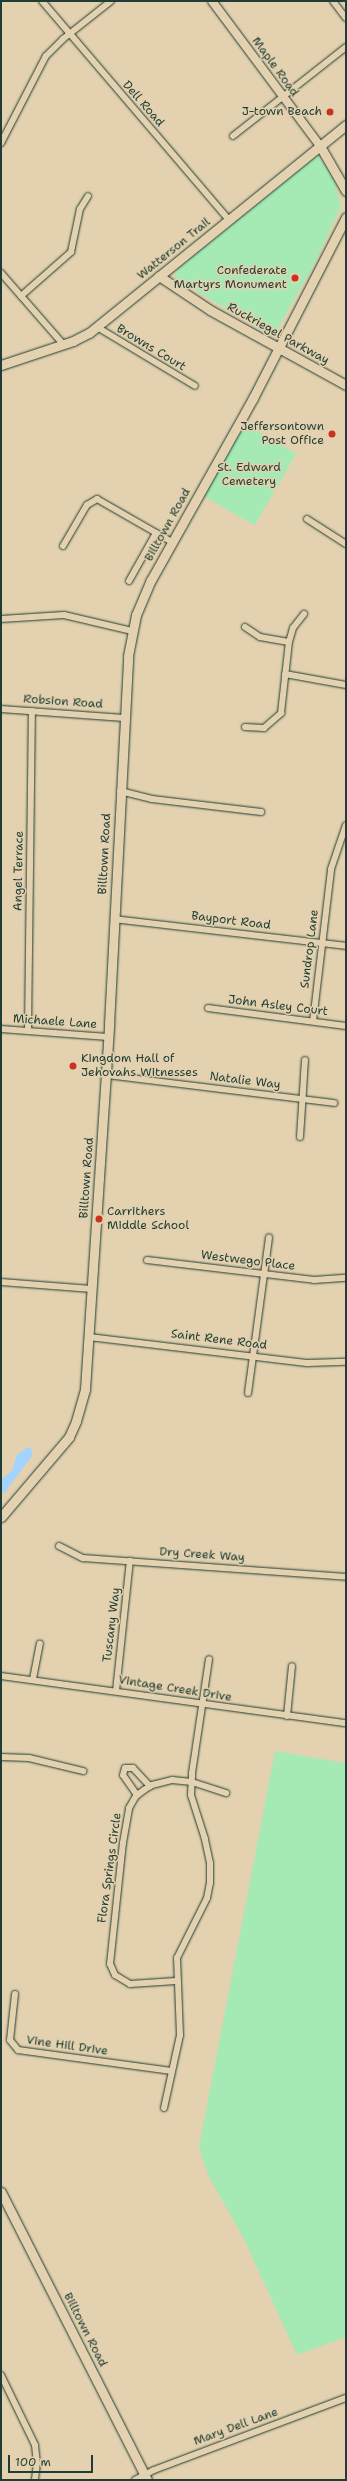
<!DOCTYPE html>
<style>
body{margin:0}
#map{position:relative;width:347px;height:2481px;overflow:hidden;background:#e3d1af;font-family:"Shantell Sans",sans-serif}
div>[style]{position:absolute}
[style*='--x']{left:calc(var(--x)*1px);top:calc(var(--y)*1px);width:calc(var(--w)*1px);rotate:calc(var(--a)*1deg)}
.green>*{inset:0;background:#a5e9b4;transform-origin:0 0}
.water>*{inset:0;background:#a2d4ff}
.roads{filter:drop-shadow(0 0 1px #1f3d34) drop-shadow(0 0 1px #1f3d34)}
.minor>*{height:6px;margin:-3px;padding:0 3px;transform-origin:3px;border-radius:3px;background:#e3d1af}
.tertiary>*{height:8px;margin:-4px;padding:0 4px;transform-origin:4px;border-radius:4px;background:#e3d1af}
.secondary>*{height:9px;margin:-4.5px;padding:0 4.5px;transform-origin:4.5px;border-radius:4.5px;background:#e3d1af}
.dots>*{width:11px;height:11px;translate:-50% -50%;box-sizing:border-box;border:2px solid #e3d1af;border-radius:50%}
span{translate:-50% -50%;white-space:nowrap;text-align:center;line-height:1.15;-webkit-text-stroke:3px #e3d1af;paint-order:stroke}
.street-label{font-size:12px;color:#1f3d34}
.poi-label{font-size:12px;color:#1f3d34}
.right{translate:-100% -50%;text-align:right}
.left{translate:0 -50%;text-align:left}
.park-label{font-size:12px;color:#26463a}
.frame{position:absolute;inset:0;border:2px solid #1f3d34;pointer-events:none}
.scale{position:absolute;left:8px;top:2455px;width:85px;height:18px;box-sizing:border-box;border:2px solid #1f3d34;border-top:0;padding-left:5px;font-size:12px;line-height:14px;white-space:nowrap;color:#1f3d34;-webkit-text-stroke:3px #e3d1af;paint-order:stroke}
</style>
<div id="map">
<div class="green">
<i style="clip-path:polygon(318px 155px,334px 180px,341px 206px,315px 263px,273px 337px,174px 278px,178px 269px)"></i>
<i style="left:245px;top:424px;width:59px;height:83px;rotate:30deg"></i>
<i style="clip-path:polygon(275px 1751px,346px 1763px,346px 2337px,297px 2355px,244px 2239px,209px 2177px,199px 2147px)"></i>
</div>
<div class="water">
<i style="clip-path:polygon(28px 1447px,31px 1448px,32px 1456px,5px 1492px,1px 1492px,1px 1479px,12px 1471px,17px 1455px)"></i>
</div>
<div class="roads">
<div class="minor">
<i style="--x:42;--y:1;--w:288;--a:49.5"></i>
<i style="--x:333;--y:1;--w:21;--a:53"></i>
<i style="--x:233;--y:136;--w:144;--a:-38.2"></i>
<i style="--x:1;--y:143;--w:98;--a:-62.7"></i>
<i style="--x:46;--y:56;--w:24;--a:-45"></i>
<i style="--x:63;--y:39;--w:61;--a:-38.4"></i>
<i style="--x:1;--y:273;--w:94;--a:48.9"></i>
<i style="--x:21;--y:296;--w:67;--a:-41.3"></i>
<i style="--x:71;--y:252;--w:44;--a:-78.2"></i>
<i style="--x:80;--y:209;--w:15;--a:-58"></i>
<i style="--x:97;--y:327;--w:114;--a:31"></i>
<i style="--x:307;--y:519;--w:46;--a:32.7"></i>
<i style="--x:63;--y:546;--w:48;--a:-59.7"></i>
<i style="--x:87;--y:505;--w:12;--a:-31"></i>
<i style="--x:97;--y:499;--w:86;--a:29.8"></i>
<i style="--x:129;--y:581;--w:55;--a:-60.6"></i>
<i style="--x:1;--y:619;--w:63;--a:-3.6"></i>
<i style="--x:64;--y:615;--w:70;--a:13.2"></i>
<i style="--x:245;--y:627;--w:18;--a:34"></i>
<i style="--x:260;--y:637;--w:29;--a:10"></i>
<i style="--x:285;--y:674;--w:62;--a:10.2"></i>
<i style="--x:1;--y:709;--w:123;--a:4.2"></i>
<i style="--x:245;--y:727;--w:19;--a:3"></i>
<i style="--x:264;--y:728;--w:23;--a:-41"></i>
<i style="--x:281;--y:713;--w:71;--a:-83.6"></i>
<i style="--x:289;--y:642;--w:15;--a:-74"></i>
<i style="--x:293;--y:628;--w:18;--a:-52"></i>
<i style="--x:120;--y:791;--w:33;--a:14"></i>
<i style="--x:152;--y:799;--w:110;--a:6.8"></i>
<i style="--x:114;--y:919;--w:234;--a:6.6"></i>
<i style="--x:208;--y:1008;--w:139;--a:7.4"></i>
<i style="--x:313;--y:1021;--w:153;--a:-83.2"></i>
<i style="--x:331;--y:869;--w:46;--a:-71.2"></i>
<i style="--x:1;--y:1029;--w:107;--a:4.3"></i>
<i style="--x:28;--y:1031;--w:320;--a:-89.3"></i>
<i style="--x:106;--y:1075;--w:230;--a:7"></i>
<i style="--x:300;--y:1137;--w:77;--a:-86.3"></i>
<i style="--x:147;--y:1260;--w:168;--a:6.8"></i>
<i style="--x:314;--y:1280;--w:32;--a:-4"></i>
<i style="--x:1;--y:1282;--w:91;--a:4.4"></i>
<i style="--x:89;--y:1337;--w:221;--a:6.8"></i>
<i style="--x:308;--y:1363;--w:38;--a:-2"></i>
<i style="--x:248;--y:1393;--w:157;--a:-82.3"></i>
<i style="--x:59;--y:1546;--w:27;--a:27"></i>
<i style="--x:83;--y:1558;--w:264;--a:4.1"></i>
<i style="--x:1;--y:1676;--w:348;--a:7.8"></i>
<i style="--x:33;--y:1679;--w:36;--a:-79"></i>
<i style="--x:116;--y:1691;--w:131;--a:-83.9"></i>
<i style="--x:287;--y:1716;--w:50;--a:-84.3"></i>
<i style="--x:1;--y:1757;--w:28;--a:2"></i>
<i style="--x:29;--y:1758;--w:56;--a:13.5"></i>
<i style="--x:137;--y:1795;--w:24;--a:-125"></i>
<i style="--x:123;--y:1775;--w:7;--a:-74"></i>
<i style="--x:125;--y:1768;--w:8;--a:0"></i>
<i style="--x:133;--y:1768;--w:25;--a:47"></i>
<i style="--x:176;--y:1981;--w:46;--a:176.3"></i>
<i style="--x:130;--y:1984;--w:17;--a:-149"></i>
<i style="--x:115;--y:1975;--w:12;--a:-114"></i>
<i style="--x:110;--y:1964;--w:122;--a:-83.9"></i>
<i style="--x:123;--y:1843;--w:36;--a:-80"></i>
<i style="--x:129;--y:1808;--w:14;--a:-60"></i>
<i style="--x:136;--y:1796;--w:10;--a:-37"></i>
<i style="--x:144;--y:1790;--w:9;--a:-32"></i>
<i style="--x:152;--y:1785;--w:21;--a:-14"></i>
<i style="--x:172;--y:1780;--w:20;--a:6"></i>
<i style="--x:192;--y:1782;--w:36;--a:18"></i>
<i style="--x:15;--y:1994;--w:46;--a:96.2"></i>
<i style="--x:10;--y:2040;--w:13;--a:51"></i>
<i style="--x:18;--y:2050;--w:155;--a:7.8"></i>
<i style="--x:164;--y:2108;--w:75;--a:-77.6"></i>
<i style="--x:180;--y:2035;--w:77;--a:-92.2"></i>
<i style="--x:177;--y:1958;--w:67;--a:-63.4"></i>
<i style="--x:207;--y:1898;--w:15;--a:-79"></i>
<i style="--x:210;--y:1883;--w:20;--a:-90"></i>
<i style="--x:210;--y:1863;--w:25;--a:-102"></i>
<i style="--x:205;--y:1839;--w:46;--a:-107.7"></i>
<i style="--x:191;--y:1795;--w:22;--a:-87"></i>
<i style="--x:192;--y:1773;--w:115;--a:-81.5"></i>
<i style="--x:1;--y:2375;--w:78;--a:64.1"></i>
<i style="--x:35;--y:2445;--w:18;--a:84"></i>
<i style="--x:37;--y:2463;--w:17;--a:97"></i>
<i style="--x:135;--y:2480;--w:21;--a:-28"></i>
<i style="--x:154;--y:2470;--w:205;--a:-20.6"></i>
</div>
<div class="tertiary">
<i style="--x:212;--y:1;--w:181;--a:53.3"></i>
</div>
<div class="secondary">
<i style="--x:320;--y:146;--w:52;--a:60"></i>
<i style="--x:159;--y:276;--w:61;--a:33.7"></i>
<i style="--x:210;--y:310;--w:155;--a:28.9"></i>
<i style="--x:1;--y:365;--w:76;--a:-18.4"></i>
<i style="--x:73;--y:341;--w:18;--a:-27"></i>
<i style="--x:89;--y:333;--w:331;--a:-39"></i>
<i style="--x:1;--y:1517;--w:105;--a:-49.6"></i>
<i style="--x:69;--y:1437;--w:17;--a:-66"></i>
<i style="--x:76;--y:1421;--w:33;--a:-74"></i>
<i style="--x:85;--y:1389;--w:366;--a:-86.2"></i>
<i style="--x:109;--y:1024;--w:368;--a:-87"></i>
<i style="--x:128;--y:656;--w:42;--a:-79"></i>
<i style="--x:136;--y:615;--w:38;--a:-67"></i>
<i style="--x:151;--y:580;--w:209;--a:-60.7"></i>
<i style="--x:253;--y:398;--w:203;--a:-62.8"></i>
<i style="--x:1;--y:2192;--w:323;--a:63.1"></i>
</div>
</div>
<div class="dots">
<i style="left:330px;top:112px;background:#c8321e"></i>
<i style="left:295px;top:278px;background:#c8321e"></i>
<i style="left:332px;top:434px;background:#c8321e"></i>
<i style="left:73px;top:1066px;background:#c8321e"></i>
<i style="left:99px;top:1219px;background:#c8321e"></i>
</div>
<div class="street-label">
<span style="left:275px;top:67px;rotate:54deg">Maple Road</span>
<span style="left:143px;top:104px;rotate:49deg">Dell Road</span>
<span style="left:174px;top:249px;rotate:-39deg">Watterson Trail</span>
<span style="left:278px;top:334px;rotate:29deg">Ruckriegel Parkway</span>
<span style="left:151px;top:348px;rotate:31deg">Browns Court</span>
<span style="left:168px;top:525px;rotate:-61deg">Billtown Road</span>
<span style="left:63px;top:702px;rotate:4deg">Robsion Road</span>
<span style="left:105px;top:854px;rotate:-87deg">Billtown Road</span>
<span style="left:19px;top:871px;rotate:-89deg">Angel Terrace</span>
<span style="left:231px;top:921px;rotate:7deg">Bayport Road</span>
<span style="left:310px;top:949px;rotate:-83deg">Sundrop Lane</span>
<span style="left:278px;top:1006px;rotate:7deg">John Asley Court</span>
<span style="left:55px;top:1022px;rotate:4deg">Michaele Lane</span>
<span style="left:245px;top:1081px;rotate:7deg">Natalie Way</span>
<span style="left:87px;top:1178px;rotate:-86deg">Billtown Road</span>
<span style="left:248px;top:1261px;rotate:7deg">Westwego Place</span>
<span style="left:219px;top:1340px;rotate:7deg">Saint Rene Road</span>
<span style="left:202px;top:1555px;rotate:4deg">Dry Creek Way</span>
<span style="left:112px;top:1625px;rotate:-83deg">Tuscany Way</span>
<span style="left:175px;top:1689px;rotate:9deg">Vintage Creek Drive</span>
<span style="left:110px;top:1868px;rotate:-82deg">Flora Springs Circle</span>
<span style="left:67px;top:2046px;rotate:8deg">Vine Hill Drive</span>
<span style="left:85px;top:2330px;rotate:63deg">Billtown Road</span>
<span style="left:236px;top:2427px;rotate:-20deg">Mary Dell Lane</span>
</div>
<div class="poi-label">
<span class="right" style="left:322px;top:112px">J-town Beach</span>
<span class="right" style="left:287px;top:278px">Confederate<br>Martyrs Monument</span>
<span class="right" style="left:324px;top:434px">Jeffersontown<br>Post Office</span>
<span class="left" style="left:81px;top:1066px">Kingdom Hall of<br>Jehovahs Witnesses</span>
<span class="left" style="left:107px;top:1219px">Carrithers<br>Middle School</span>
</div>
<div class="park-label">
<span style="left:249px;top:475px">St. Edward<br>Cemetery</span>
</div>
<div class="frame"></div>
<div class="scale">100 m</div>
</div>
